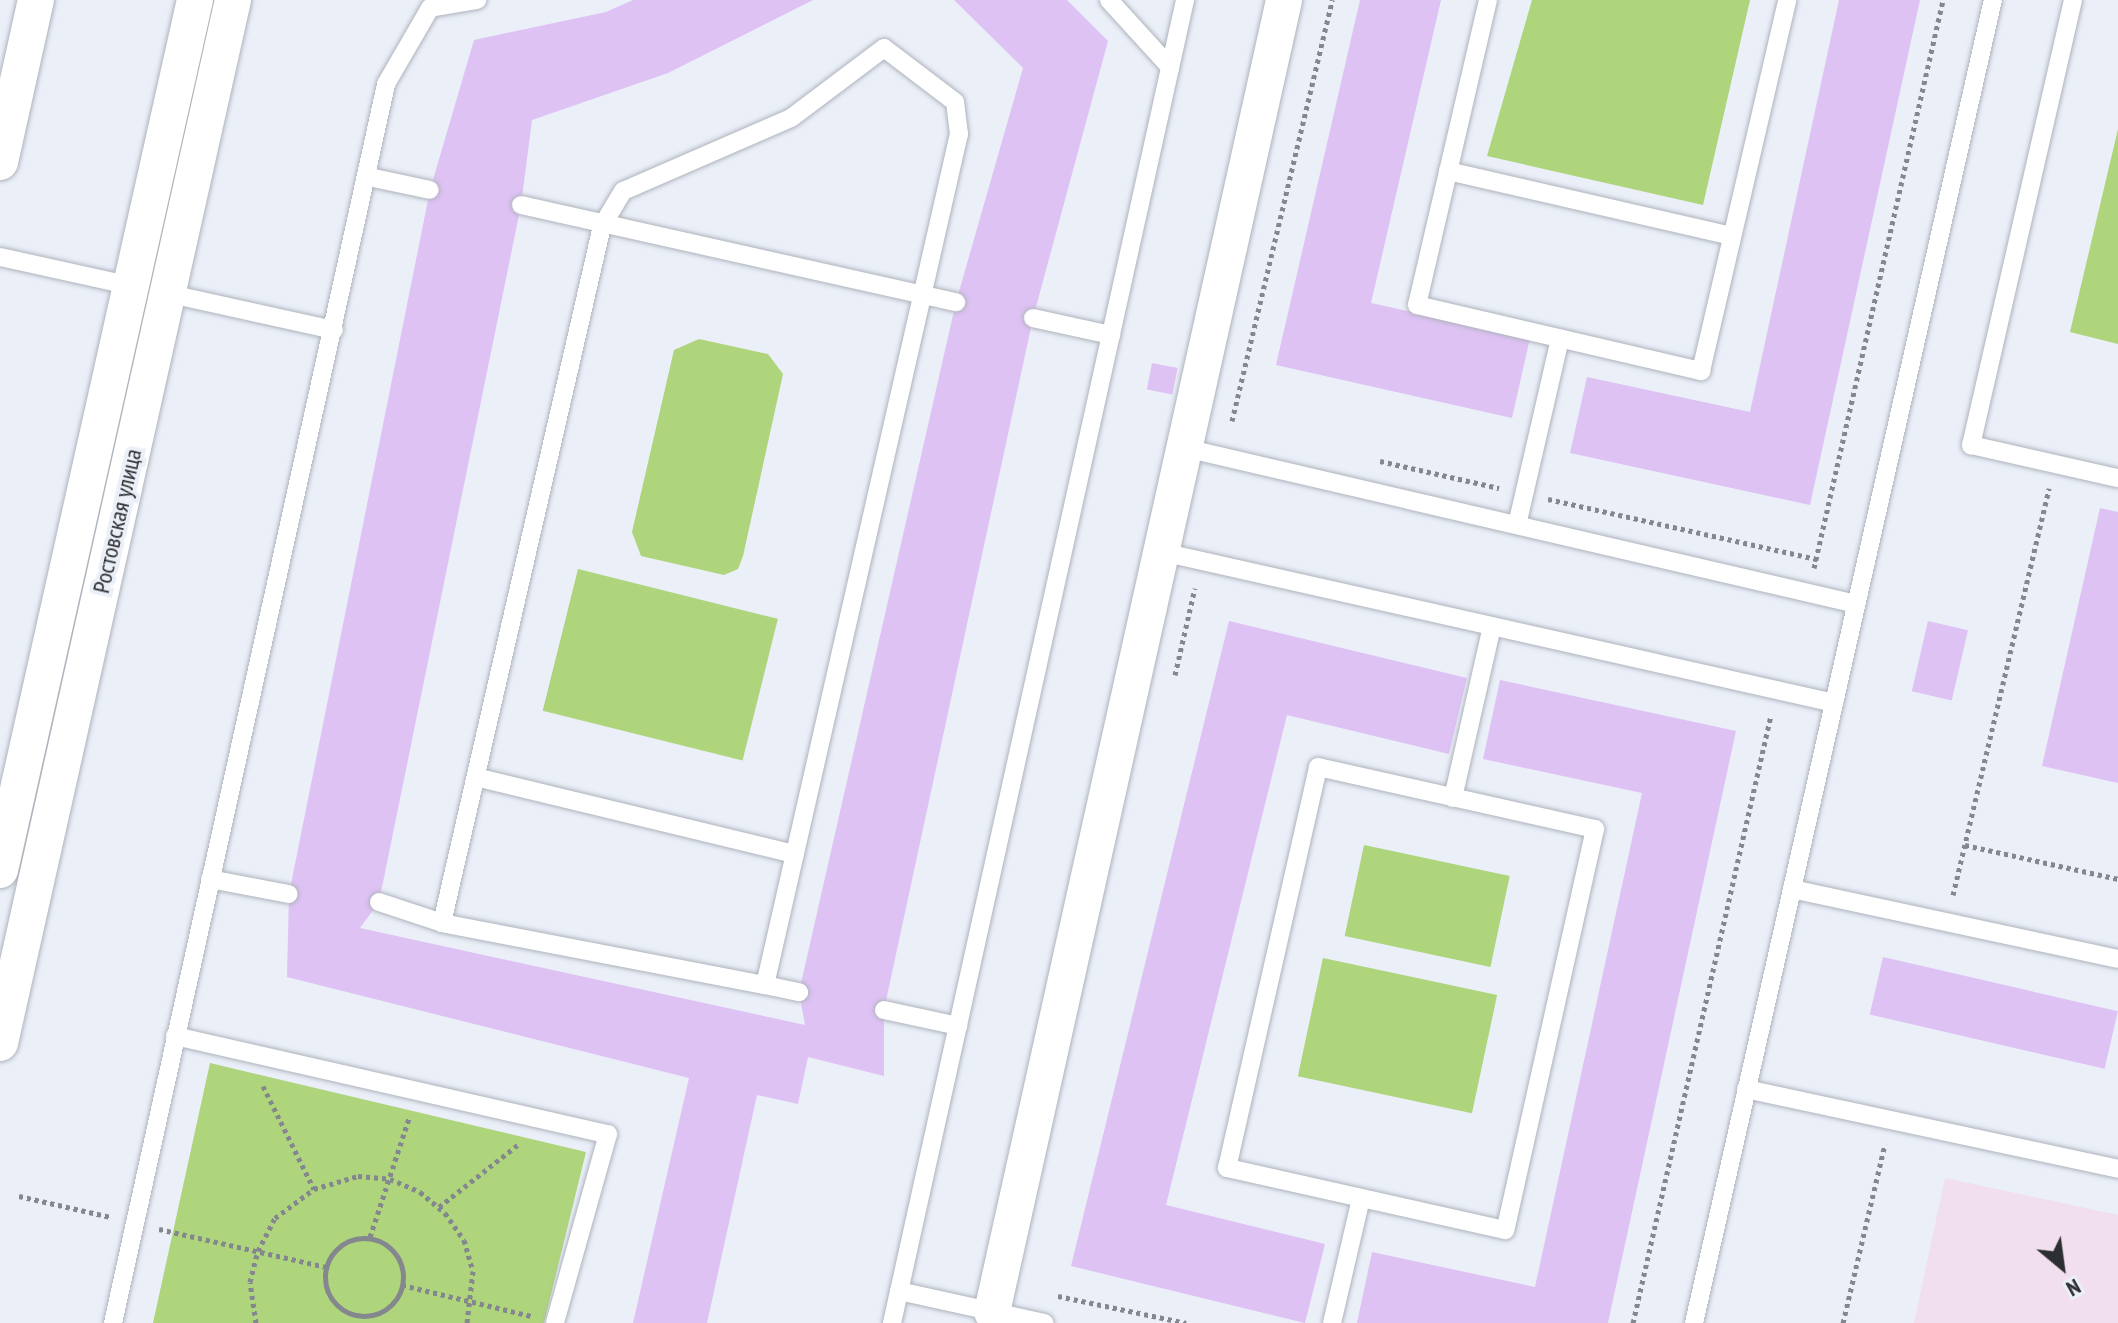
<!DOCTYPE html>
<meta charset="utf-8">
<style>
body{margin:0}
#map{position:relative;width:2118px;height:1323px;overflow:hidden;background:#eaeff8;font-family:"PT Sans Narrow",sans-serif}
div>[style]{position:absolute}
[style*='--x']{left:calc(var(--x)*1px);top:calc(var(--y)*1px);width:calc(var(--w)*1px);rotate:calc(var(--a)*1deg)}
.education>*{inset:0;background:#f1deef}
.green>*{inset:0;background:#aed47c;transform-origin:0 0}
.building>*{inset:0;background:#dec2f4;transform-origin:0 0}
.path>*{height:5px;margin-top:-2.5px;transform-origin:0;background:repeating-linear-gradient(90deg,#84878d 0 4px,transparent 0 8px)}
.path>.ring{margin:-2.5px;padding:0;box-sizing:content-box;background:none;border:5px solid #84878d;border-radius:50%}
.roads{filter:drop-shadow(0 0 2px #aeb3bc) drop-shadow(0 0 2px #aeb3bc)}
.service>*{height:18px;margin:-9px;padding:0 9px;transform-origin:9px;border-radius:9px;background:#fff}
.minor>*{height:36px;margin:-18px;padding:0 18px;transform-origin:18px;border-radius:18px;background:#fff}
span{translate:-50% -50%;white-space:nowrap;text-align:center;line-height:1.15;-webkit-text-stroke:8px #eaeff8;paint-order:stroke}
.street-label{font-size:24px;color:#2c2e31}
.north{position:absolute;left:2022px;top:1227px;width:80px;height:80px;-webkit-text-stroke:6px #eaeff8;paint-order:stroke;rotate:151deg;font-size:22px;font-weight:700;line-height:32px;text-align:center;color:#2c2e31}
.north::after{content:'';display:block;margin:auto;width:28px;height:36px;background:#2c2e31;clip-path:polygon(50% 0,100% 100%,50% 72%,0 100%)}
</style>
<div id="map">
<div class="education">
<i style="clip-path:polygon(1945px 1178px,2118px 1215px,2118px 1323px,1914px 1323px)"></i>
</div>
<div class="green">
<i style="clip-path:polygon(1532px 0,1750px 0,1703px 205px,1487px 156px)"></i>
<i style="clip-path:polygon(2118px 129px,2118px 344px,2070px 332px)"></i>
<i style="clip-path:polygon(699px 339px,768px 354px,783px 374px,743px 556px,738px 569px,724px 575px,641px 556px,632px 532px,674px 350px)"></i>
<i style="left:578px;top:569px;width:206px;height:146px;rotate:14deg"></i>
<i style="left:1364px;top:845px;width:149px;height:93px;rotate:12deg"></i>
<i style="left:1323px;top:958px;width:178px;height:121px;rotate:12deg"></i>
<i style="clip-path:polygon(210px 1063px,586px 1152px,544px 1323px,153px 1323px)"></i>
</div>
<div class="building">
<i style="clip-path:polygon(633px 0,813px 0,668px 73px,532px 120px,521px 205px,379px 902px,360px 928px,805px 1025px,799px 992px,956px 302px,1023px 68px,954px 0,1067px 0,1108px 41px,1033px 318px,884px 1010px,884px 1076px,808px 1057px,798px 1104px,757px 1095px,707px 1323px,633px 1323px,689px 1078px,287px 977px,289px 894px,430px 190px,474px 40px,606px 12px)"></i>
<i style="clip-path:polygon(1360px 0,1441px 0,1371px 303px,1530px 338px,1512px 418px,1276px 365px)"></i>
<i style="clip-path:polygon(1839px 0,1920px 0,1810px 505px,1570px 453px,1587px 377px,1750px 412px)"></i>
<i style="left:1152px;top:363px;width:26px;height:27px;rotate:11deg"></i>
<i style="clip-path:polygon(2100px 508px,2118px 512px,2118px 783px,2042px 766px)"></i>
<i style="clip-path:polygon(1229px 621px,1467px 678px,1449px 754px,1287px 715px,1166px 1205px,1325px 1244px,1305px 1323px,1071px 1266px)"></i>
<i style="left:1928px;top:621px;width:41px;height:72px;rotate:13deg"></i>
<i style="clip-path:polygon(1500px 680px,1736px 731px,1608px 1323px,1357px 1323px,1372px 1252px,1535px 1287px,1642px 793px,1483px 759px)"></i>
<i style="left:1883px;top:957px;width:241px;height:59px;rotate:13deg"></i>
</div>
<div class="path">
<i style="--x:1232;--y:421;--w:433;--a:-76.6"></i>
<i style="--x:1380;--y:461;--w:122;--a:12.8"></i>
<i style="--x:1548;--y:499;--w:276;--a:12.6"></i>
<i style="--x:1814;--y:568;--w:582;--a:-77.2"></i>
<i style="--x:1175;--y:675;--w:89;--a:-77.1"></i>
<i style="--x:1965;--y:845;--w:157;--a:12.5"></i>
<i style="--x:1953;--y:895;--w:418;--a:-76.7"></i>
<i style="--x:263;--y:1086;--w:115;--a:63.7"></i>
<i style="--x:19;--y:1196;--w:94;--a:12.9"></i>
<i style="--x:439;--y:1207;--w:103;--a:-38.3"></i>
<i style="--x:159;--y:1229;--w:171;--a:12.8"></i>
<i style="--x:370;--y:1237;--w:128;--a:-71.8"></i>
<i class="ring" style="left:325px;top:1238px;width:73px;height:73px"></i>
<i style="--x:402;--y:1285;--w:133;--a:13.5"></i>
<i style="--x:1058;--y:1296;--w:131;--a:11.9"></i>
<i style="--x:256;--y:1323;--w:41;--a:-98.3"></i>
<i style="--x:250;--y:1282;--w:32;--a:-76"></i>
<i style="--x:258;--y:1251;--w:37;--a:-63"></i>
<i style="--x:275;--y:1218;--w:49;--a:-36.6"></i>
<i style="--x:314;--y:1189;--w:46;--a:-16.5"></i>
<i style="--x:358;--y:1176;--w:32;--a:5"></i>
<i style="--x:390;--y:1179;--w:33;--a:23"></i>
<i style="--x:420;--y:1192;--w:33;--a:40"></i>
<i style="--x:445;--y:1213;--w:33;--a:55"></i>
<i style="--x:464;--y:1240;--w:32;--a:74"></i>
<i style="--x:473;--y:1271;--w:52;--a:96.6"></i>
<i style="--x:1633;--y:1323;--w:623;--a:-77.21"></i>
<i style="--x:1843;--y:1323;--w:184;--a:-76.8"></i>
</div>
<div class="roads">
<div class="service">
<i style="--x:1109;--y:0;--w:91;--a:47.7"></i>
<i style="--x:1488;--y:0;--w:313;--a:103.1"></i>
<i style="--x:1417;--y:305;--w:292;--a:13.1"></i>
<i style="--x:1701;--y:371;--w:381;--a:-76.9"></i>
<i style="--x:2073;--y:0;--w:457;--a:102.9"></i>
<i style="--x:1971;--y:445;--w:151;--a:12.7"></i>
<i style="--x:1448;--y:171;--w:291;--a:12.9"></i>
<i style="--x:369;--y:177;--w:62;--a:12"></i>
<i style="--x:521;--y:205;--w:446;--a:12.6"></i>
<i style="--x:0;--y:257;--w:139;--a:12.4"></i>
<i style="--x:161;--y:292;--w:177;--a:12.4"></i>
<i style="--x:1033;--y:318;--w:80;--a:12.3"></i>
<i style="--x:1185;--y:448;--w:689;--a:13.09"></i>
<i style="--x:1517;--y:525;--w:191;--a:-77"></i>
<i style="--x:1162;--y:552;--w:689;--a:12.66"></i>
<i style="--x:1318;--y:767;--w:284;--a:12.6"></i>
<i style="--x:1595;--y:829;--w:411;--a:102.6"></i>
<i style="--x:1505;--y:1230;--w:285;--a:-167.4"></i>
<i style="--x:1227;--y:1168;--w:411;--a:-77.2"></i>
<i style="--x:476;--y:777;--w:328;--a:13.6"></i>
<i style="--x:1453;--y:798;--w:176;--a:-77.2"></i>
<i style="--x:210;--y:879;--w:80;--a:10.8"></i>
<i style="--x:1792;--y:889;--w:333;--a:12.1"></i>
<i style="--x:379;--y:902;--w:66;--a:18.4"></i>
<i style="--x:442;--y:923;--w:329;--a:10.9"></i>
<i style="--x:765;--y:985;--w:873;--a:-77.16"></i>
<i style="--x:959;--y:134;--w:32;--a:-97"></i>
<i style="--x:955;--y:102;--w:89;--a:-142.7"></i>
<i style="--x:884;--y:48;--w:116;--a:143"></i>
<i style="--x:791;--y:118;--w:183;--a:156.5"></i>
<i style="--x:623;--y:191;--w:41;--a:121"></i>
<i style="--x:602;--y:226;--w:715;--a:102.93"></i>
<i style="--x:765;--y:985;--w:35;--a:12"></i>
<i style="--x:884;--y:1010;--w:76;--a:12.2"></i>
<i style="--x:175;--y:1036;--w:444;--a:12.8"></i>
<i style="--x:608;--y:1134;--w:196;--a:105.7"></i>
<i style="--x:1746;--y:1089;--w:381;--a:12.1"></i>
<i style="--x:899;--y:1291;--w:149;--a:12.4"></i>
<i style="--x:113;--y:1323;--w:1269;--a:-77.57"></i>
<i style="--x:386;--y:84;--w:88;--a:-59.9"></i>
<i style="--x:430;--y:8;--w:48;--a:-9.7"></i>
<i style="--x:892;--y:1323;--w:1355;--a:-77.51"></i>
<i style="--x:1332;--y:1323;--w:128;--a:-76.9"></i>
<i style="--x:1694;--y:1323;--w:1356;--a:-77.27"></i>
</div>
<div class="minor">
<i style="--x:0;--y:162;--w:166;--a:-77.5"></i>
<i style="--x:0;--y:870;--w:892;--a:-77.37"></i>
<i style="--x:0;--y:1043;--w:1069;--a:-77.41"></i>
<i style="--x:992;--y:1312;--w:1344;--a:-77.45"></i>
</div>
</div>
<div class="street-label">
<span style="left:117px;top:521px;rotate:-77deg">Ростовская улица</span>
</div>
<div class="north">N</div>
</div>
